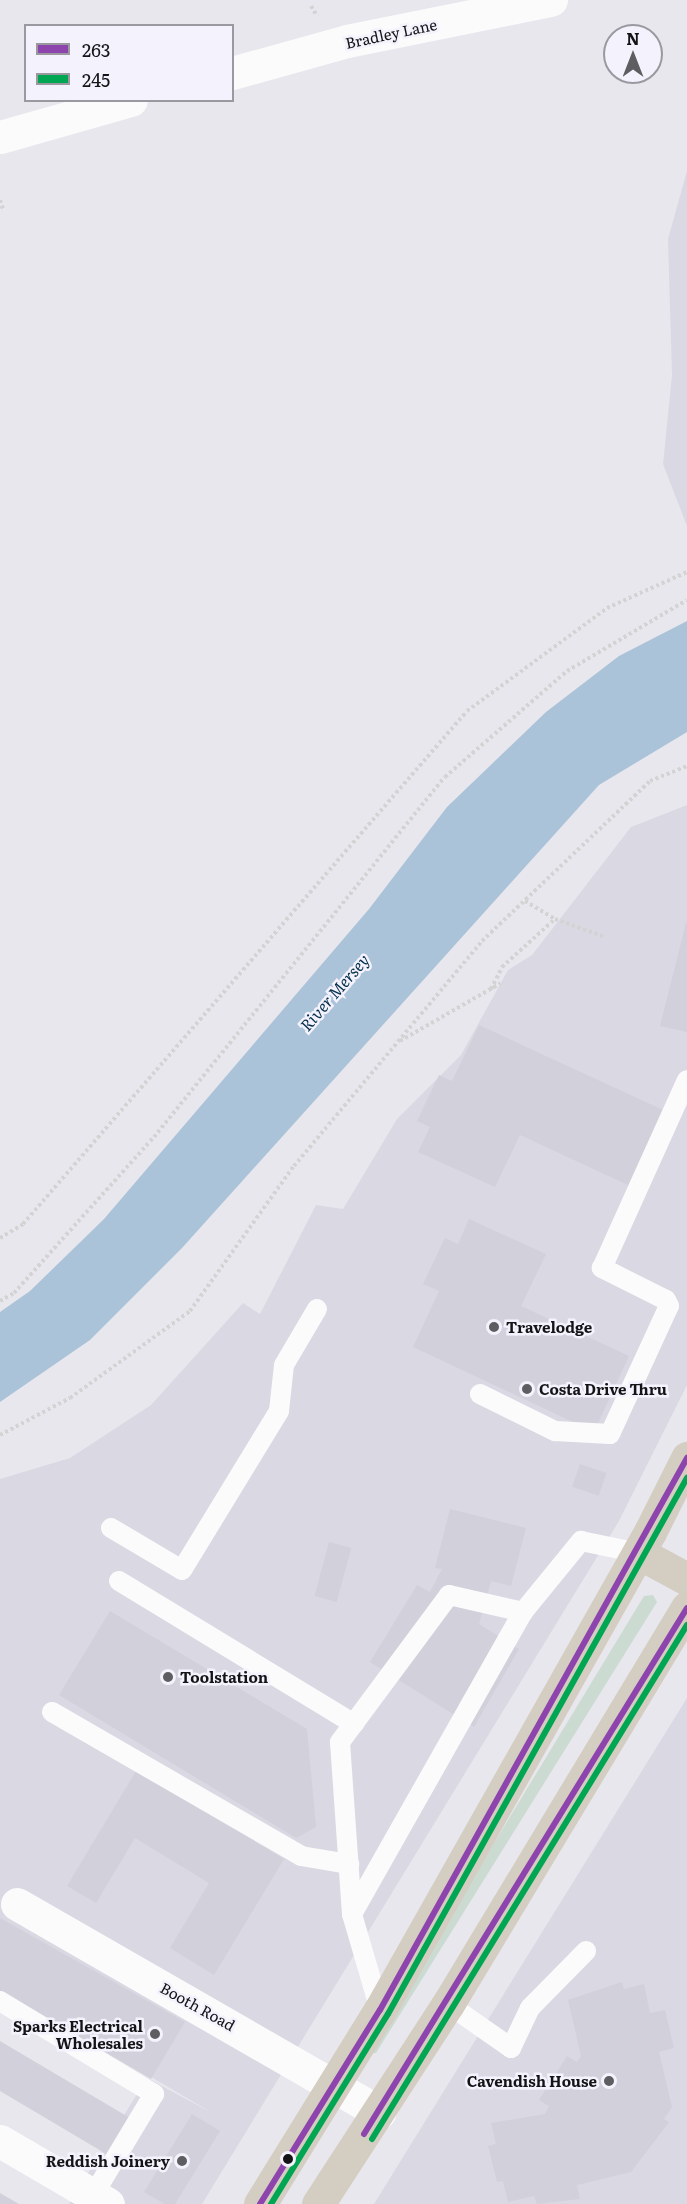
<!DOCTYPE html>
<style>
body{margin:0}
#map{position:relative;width:687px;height:2204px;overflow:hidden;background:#e8e7ed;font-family:Literata,serif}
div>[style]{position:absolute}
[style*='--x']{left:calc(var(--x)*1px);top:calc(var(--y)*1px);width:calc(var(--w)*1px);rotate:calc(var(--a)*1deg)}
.built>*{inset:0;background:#dad8e3}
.green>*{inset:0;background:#cbdbd1}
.water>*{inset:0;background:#abc3d9}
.building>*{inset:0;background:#d2d0da;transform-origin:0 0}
.path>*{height:4px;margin-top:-2px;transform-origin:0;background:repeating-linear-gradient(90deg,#d4d3d4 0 3px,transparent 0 6px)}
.lane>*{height:20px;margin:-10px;padding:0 10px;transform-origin:10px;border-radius:10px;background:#fcfbfc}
.street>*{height:33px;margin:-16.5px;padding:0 16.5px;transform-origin:16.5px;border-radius:16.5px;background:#fcfbfc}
.highway>*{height:33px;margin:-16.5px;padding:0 16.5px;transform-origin:16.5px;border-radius:16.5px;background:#d4cdc2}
.bus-1>*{height:6px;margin:-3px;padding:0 3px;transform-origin:3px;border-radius:3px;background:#8e44ad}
.bus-2>*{height:6px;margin:-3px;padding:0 3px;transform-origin:3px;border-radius:3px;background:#00a651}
.dots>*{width:16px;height:16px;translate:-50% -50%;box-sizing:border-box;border:3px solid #f4f2fc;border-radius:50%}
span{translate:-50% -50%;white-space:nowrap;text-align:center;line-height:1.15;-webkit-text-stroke:5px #f4f2fc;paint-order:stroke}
.street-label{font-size:15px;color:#141316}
.poi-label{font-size:15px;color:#141316;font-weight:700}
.left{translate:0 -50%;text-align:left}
.right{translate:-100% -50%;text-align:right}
.water-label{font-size:16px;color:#022e4b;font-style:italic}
.legend{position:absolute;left:24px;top:24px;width:210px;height:78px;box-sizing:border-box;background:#f4f2fc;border:2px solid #9a99a0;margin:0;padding:8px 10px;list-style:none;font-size:18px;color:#141316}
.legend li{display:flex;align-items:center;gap:12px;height:30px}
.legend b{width:30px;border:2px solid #9a99a0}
.north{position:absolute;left:603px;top:24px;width:60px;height:60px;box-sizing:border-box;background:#f4f2fc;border:2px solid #9a99a0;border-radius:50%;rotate:0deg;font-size:16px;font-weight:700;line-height:24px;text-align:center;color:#141316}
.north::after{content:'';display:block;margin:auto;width:21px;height:27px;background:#5e5d61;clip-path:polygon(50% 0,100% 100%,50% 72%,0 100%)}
</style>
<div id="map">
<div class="built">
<i style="clip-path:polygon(687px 171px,687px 526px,663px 464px,672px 375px,668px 239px)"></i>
<i style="clip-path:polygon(687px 805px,687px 1385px,619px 1521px,202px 2204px,69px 2204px,147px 2078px,214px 2114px,0 1988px,0 1479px,70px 1458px,151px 1405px,243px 1303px,260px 1314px,316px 1205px,343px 1209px,397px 1119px,461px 1055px,508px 970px,532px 955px,631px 827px)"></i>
<i style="clip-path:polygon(687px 1698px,687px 2204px,374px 2204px,408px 2149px)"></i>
</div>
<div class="green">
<i style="clip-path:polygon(644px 1596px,653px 1595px,657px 1602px,376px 2053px,366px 2054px)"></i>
</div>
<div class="water">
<i style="clip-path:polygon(687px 621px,687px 732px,599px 785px,182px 1248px,90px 1340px,0 1402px,0 1312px,30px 1291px,104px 1219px,369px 909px,447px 807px,546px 712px,619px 656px)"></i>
</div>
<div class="building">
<i style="clip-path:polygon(686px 923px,687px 923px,687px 1032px,660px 1026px)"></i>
<i style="clip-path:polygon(479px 1025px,663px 1110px,628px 1185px,520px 1135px,495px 1187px,418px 1152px,430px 1127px,417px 1121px,439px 1075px,452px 1081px)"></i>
<i style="clip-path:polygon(469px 1219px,546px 1254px,521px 1306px,629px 1356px,594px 1432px,413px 1347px,439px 1291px,423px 1284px,445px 1238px,458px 1244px)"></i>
<i style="left:580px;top:1464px;width:28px;height:24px;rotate:19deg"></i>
<i style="clip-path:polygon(450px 1509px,526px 1528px,511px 1586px,491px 1581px,479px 1624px,519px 1649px,474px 1727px,370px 1662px,417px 1585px,430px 1592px,442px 1569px,435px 1568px)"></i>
<i style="left:329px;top:1542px;width:23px;height:56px;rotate:15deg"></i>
<i style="clip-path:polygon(110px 1611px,307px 1729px,316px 1827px,296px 1838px,59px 1695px)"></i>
<i style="clip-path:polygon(136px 1771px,284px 1859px,214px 1975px,170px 1948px,209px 1883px,135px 1838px,96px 1903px,67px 1886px)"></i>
<i style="clip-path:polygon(0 1918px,185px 2022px,151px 2079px,0 1991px)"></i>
<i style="clip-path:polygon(622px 1982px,624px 1989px,644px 1984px,650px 2013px,665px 2010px,674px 2048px,659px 2052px,672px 2107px,664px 2119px,669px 2122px,631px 2172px,577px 2185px,580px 2199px,537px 2204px,534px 2196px,508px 2202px,503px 2181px,497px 2182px,488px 2146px,496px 2144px,491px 2123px,545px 2114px,549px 2106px,539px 2100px,567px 2056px,577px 2062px,581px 2056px,568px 2000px)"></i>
<i style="clip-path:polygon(0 2041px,135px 2121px,113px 2158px,0 2091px)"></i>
<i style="clip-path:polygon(192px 2114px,220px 2131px,175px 2204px,165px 2204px,144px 2192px)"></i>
<i style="clip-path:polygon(0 2193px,19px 2204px,0 2204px)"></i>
</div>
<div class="path">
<i style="--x:311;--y:6;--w:12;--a:59"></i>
<i style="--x:0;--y:200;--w:9;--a:72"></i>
<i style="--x:525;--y:901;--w:35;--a:31"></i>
<i style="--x:491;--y:989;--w:25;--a:-63"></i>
<i style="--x:502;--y:967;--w:72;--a:-42.2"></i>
<i style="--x:555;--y:919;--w:53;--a:19.8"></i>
<i style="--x:400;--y:1041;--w:116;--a:-29.9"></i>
<i style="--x:0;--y:1238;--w:27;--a:-31"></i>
<i style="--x:23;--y:1224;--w:678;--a:-49.12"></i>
<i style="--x:467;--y:711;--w:174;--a:-36.3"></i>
<i style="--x:607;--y:608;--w:88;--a:-24.2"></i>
<i style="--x:0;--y:1301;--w:16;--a:-30"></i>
<i style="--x:14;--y:1293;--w:210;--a:-48.1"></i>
<i style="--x:154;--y:1137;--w:463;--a:-51.1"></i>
<i style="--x:445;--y:777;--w:162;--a:-41"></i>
<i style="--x:567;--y:671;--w:139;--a:-30.6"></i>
<i style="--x:0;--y:1435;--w:79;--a:-27.9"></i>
<i style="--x:70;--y:1398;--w:148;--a:-35.9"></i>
<i style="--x:190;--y:1311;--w:178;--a:-54.4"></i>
<i style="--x:294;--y:1166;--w:293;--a:-50.1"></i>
<i style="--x:482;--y:941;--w:232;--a:-43.6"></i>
<i style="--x:650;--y:781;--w:40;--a:-22"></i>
</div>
<div class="lane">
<i style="--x:480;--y:1394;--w:84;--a:26.3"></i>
<i style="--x:555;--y:1431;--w:55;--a:3.1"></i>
<i style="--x:610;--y:1434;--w:141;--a:-65.3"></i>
<i style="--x:669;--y:1306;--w:7;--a:-117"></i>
<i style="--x:666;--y:1300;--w:72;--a:-153.4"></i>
<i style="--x:602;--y:1268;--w:206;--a:-65.7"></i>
<i style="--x:111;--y:1528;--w:82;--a:30.6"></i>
<i style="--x:182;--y:1570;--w:186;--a:-58.6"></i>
<i style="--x:279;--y:1411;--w:46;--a:-83.8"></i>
<i style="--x:284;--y:1365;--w:65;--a:-59.5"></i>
<i style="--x:119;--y:1581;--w:275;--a:31.3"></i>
<i style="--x:52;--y:1712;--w:288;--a:30"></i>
<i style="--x:301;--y:1856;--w:49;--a:9.5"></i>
<i style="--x:352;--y:1914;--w:347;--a:-60.5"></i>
<i style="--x:523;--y:1612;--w:92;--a:-50.8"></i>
<i style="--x:581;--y:1541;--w:59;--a:11.7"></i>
<i style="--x:0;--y:2001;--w:180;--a:31.1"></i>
<i style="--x:154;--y:2094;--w:128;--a:121"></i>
<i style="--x:448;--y:2004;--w:77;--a:34.9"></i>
<i style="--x:511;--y:2048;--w:44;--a:-64.6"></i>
<i style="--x:530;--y:2008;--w:80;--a:-45.5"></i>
<i style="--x:380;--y:2010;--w:100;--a:-106.3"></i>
<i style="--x:352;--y:1914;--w:172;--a:-94"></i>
<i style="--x:340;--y:1742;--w:183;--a:-53.4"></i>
<i style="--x:449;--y:1595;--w:76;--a:12.9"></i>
</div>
<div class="street">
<i style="--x:232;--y:73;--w:119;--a:-15.5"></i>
<i style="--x:347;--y:41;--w:208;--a:-11.4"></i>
<i style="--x:0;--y:137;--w:136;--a:-15.8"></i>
<i style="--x:17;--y:1904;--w:418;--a:29.9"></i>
<i style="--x:0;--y:2141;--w:125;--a:30.3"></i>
</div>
<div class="highway">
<i style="--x:639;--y:1553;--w:55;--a:28.4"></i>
<i style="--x:260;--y:2204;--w:228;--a:-58.3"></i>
<i style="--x:380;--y:2010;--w:549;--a:-60.54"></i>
<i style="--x:650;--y:1532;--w:83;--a:-63.4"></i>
<i style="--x:318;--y:2204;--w:239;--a:-57"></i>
<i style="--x:448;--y:2004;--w:463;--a:-58.9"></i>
</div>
<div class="bus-1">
<i style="--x:364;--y:2134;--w:617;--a:-58.45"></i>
<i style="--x:260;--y:2204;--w:228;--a:-58.3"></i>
<i style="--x:380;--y:2010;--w:632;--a:-60.92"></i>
</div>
<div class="bus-2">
<i style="--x:372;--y:2139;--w:603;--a:-58.5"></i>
<i style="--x:271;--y:2204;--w:223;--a:-58.4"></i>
<i style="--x:388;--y:2014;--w:614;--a:-60.85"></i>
</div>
<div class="dots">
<i style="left:494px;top:1327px;background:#5e5d61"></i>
<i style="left:527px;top:1389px;background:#5e5d61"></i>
<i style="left:168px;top:1677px;background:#5e5d61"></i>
<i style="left:155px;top:2034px;background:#5e5d61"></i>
<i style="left:609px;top:2081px;background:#5e5d61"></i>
<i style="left:288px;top:2159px;background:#141316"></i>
<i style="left:182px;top:2161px;background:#5e5d61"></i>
</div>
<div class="street-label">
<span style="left:391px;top:33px;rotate:-12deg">Bradley Lane</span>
<span style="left:198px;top:2006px;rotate:29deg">Booth Road</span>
</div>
<div class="poi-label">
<span class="left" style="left:506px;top:1327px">Travelodge</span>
<span class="left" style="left:539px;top:1389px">Costa Drive Thru</span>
<span class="left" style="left:180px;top:1677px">Toolstation</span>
<span class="right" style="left:143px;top:2034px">Sparks Electrical<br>Wholesales</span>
<span class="right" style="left:597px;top:2081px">Cavendish House</span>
<span class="right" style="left:170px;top:2161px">Reddish Joinery</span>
</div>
<div class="water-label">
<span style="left:334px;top:992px;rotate:-49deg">River Mersey</span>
</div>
<ul class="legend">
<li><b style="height:8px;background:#8e44ad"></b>263</li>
<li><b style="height:8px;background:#00a651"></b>245</li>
</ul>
<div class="north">N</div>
</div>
